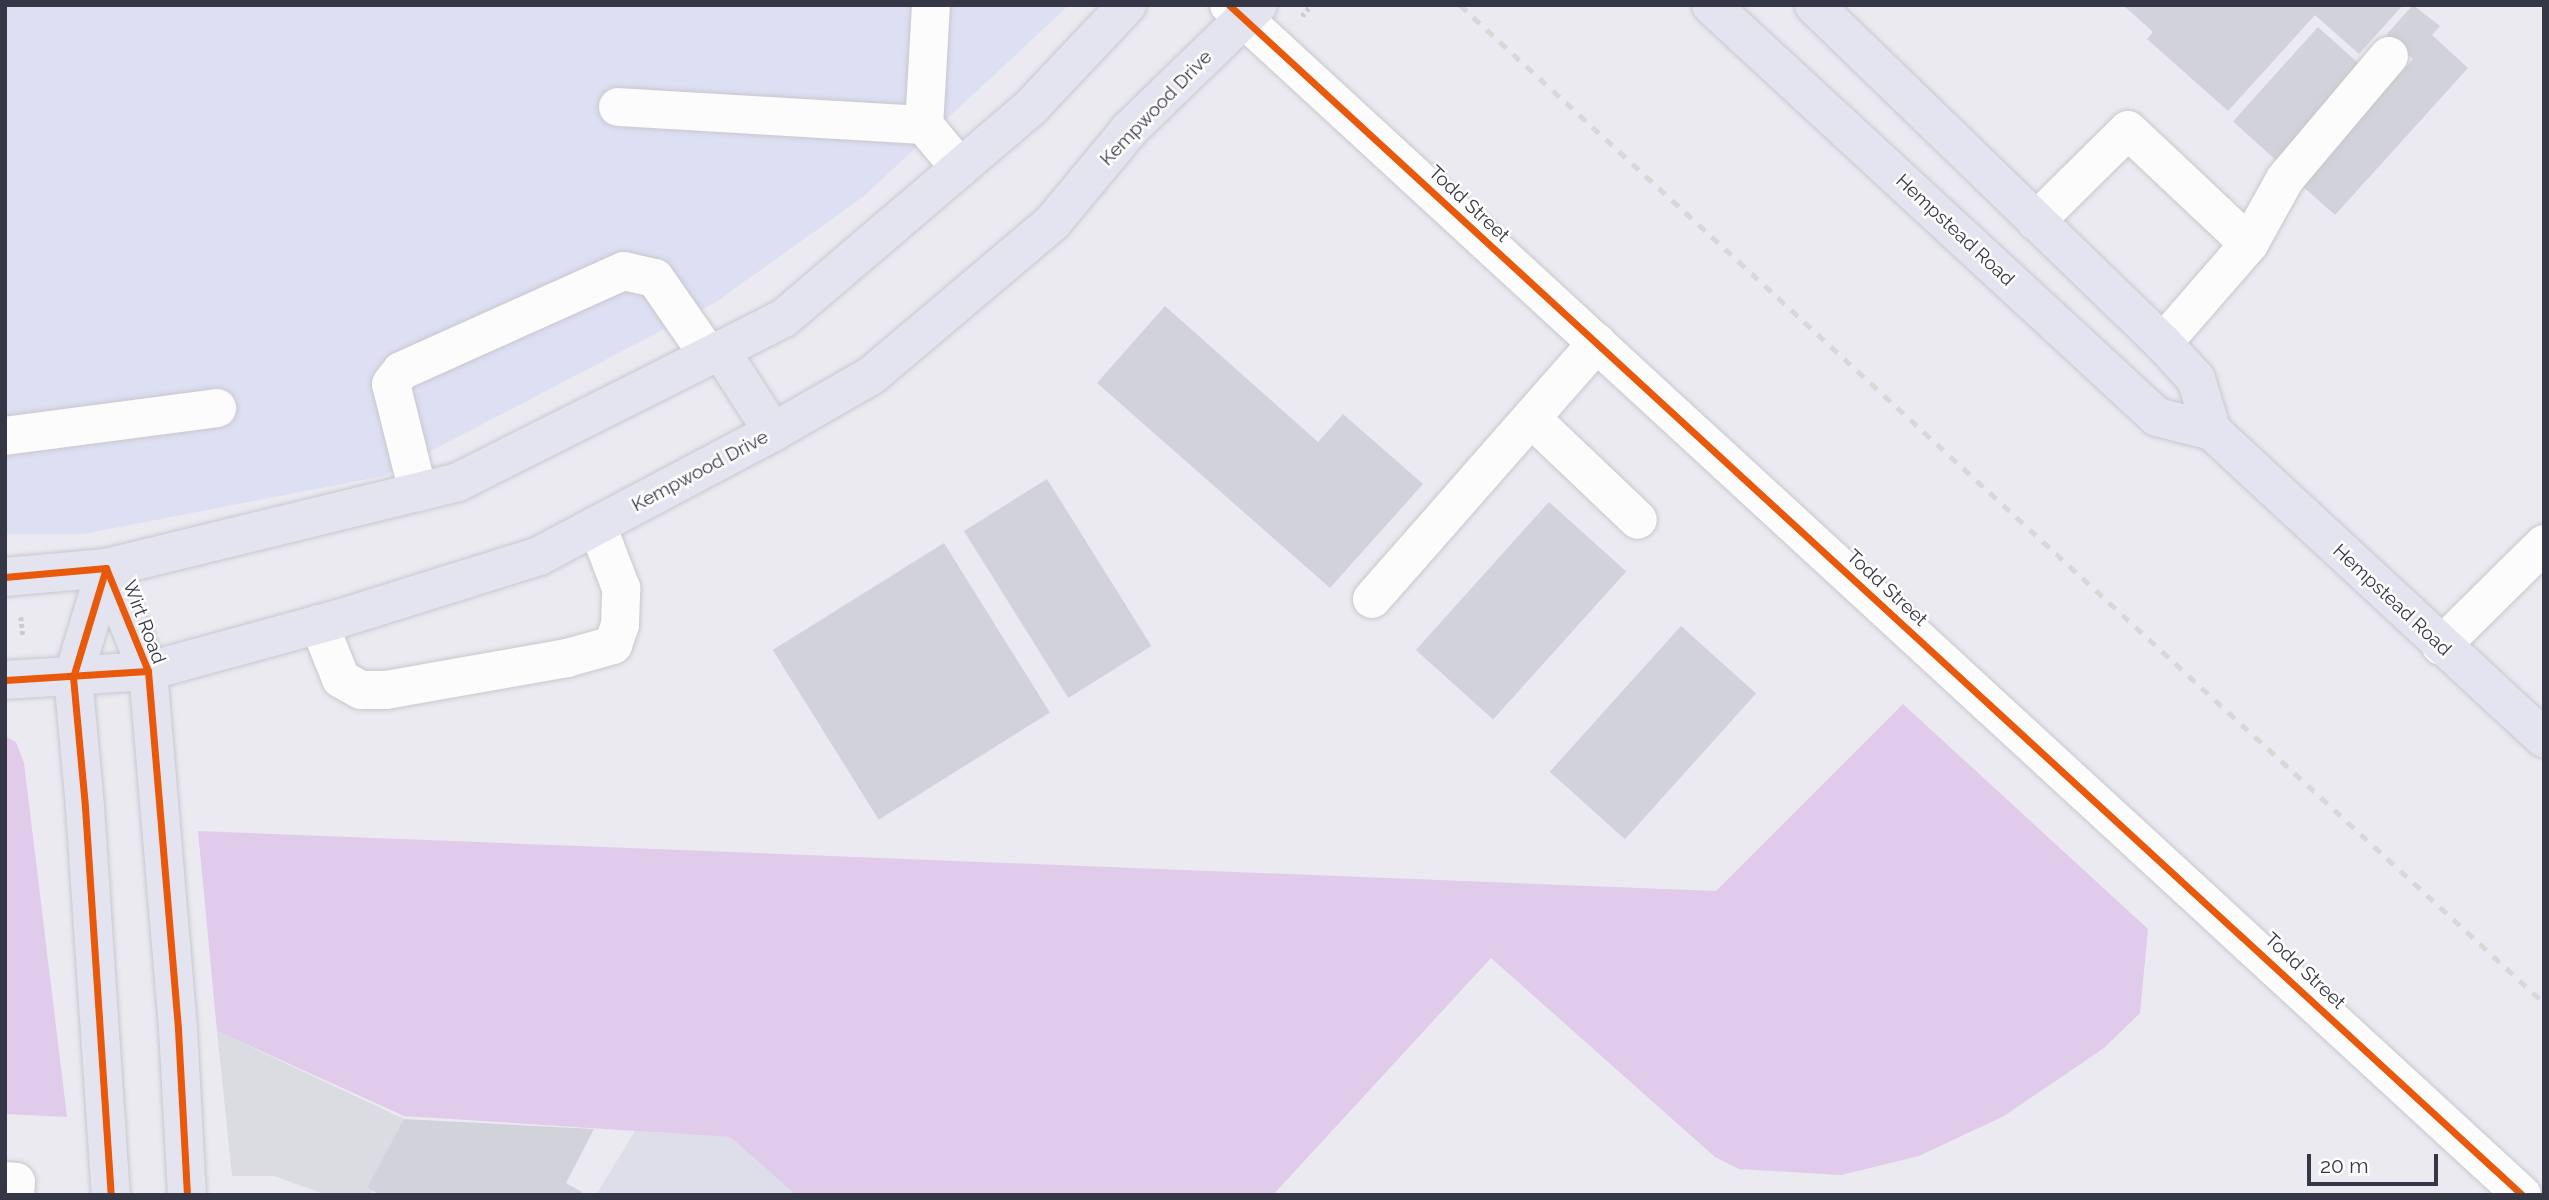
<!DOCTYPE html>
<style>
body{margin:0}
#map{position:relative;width:2549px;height:1200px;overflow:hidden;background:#eaeaf0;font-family:Raleway,sans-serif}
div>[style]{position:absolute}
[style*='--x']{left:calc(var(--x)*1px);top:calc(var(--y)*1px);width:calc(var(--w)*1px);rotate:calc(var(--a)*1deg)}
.residential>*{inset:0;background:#dedeea}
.commercial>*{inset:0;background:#dddff2}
.green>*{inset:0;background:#e1cbea}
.parking>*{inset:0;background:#dbdbe2}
.building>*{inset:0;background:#d2d3da;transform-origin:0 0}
.path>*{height:4.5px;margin-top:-2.25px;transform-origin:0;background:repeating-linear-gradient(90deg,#cbcbd0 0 3.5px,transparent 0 7px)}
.roads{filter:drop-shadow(0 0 2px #c7c7ce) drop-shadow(0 0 2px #c7c7ce)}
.minor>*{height:38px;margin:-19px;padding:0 19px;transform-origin:19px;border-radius:19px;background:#fcfcfd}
.major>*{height:38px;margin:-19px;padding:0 19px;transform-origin:19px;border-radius:19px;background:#e4e4f0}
.rail>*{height:5px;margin-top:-2.5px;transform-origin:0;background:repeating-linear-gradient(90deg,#d8d8d9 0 9px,transparent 0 18px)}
.cycleway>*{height:7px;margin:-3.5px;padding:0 3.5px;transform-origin:3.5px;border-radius:3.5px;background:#e8590c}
span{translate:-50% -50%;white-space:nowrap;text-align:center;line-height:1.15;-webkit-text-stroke:5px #fff;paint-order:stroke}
.street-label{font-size:19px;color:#363746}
.frame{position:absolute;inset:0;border:7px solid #363746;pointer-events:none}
.scale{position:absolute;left:2307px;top:1154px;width:131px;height:32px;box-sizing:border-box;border:4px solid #363746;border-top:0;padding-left:9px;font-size:21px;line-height:24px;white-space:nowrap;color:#363746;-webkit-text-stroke:5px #fff;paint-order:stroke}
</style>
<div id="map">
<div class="residential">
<i style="clip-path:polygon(635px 1131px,730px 1137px,796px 1195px,596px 1195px)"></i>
</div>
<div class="commercial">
<i style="clip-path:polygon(5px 5px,1069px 5px,864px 196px,716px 302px,383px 476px,83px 534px,5px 534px)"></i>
</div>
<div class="green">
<i style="clip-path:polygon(1903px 704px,2148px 929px,2140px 1013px,2104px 1048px,2004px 1116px,1919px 1156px,1841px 1175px,1739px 1169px,1715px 1157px,1491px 958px,1273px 1195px,796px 1195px,730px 1137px,404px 1116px,217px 1031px,198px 831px,1716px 891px)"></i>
<i style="clip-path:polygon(5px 736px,16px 742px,24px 763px,67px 1117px,5px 1114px)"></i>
</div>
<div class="parking">
<i style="clip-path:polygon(217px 1031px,404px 1119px,370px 1195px,327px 1195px,274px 1176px,232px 1176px)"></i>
</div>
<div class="building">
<i style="clip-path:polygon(2123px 5px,2403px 5px,2359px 54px,2315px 15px,2228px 111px,2147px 39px,2153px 32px)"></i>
<i style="clip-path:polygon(2413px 5px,2440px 26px,2432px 35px,2468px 68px,2335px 215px,2300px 184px,2413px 59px,2386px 35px)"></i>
<i style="left:2318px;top:27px;width:58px;height:127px;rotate:42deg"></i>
<i style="clip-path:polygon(1165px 306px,1318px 442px,1343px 414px,1423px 484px,1330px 588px,1097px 383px)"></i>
<i style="left:1047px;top:479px;width:197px;height:98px;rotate:58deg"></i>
<i style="left:1549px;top:502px;width:104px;height:199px;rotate:42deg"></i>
<i style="left:944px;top:543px;width:200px;height:202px;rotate:58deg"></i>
<i style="left:1681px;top:626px;width:101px;height:196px;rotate:42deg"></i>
<i style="clip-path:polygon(404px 1119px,594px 1129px,566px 1183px,582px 1192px,580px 1195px,381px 1195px,367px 1188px)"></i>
</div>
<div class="path">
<i style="--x:1302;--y:16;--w:14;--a:-51"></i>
<i style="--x:21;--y:617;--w:19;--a:84"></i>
</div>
<div class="roads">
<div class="minor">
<i style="--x:931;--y:5;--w:120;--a:93.3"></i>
<i style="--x:924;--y:125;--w:56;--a:50.1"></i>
<i style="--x:1229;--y:5;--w:1757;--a:42.62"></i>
<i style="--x:618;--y:107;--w:307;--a:3.4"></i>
<i style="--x:2036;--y:221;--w:129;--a:-44.7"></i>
<i style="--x:2128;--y:130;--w:166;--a:43.3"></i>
<i style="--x:2249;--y:244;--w:131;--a:131"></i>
<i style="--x:2249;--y:244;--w:74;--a:-61"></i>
<i style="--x:2285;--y:179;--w:161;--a:-49.8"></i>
<i style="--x:1532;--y:419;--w:146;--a:43.6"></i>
<i style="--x:5;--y:436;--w:214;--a:-7.5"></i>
<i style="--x:418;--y:492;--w:111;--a:-104"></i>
<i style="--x:391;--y:384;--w:16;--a:-52"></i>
<i style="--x:401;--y:371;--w:244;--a:-24.2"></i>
<i style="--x:624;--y:271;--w:32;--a:13"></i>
<i style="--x:655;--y:278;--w:95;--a:55.3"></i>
<i style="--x:1372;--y:599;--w:341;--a:-48.7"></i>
<i style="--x:319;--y:624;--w:59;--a:68.2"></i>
<i style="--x:341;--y:679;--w:23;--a:29"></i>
<i style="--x:361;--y:690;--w:25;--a:0"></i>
<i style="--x:386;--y:690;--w:184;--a:-10"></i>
<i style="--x:567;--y:658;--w:48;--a:-15.8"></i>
<i style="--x:613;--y:645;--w:21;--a:-71"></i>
<i style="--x:620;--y:625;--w:37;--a:-88"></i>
<i style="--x:621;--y:588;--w:67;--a:-110.9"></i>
<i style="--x:2441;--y:646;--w:145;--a:-44.7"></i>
<i style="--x:5;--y:1181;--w:11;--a:5"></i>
<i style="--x:16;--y:1182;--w:13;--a:94"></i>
</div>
<div class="major">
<i style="--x:1711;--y:5;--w:607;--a:42.73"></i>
<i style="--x:2157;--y:417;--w:57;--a:14.3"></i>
<i style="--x:2212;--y:431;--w:452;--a:42.8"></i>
<i style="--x:1814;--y:5;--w:486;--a:44.1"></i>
<i style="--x:2163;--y:343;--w:49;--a:47.5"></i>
<i style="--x:2196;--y:379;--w:54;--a:72.9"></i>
<i style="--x:720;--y:350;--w:98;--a:57.1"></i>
<i style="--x:106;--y:568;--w:111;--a:67.8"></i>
<i style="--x:148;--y:671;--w:359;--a:85.2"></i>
<i style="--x:178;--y:1029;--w:166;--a:86.9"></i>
<i style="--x:106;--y:568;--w:114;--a:106.8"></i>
<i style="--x:73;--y:677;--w:131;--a:84.7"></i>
<i style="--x:85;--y:807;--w:389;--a:86.2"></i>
<i style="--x:5;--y:577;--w:101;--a:-5.1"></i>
<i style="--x:106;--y:568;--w:362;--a:-13.7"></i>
<i style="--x:458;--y:482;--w:281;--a:-26.7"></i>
<i style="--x:709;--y:356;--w:84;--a:-26.9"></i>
<i style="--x:784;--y:318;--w:325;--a:-40.5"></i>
<i style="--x:1031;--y:107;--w:140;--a:-46.7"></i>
<i style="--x:5;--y:680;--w:143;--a:-3.6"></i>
<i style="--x:148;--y:671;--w:194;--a:-15.3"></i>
<i style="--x:335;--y:620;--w:214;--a:-17.4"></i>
<i style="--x:539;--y:556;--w:265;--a:-27.9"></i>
<i style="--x:773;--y:432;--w:114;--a:-29.9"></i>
<i style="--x:872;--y:375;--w:237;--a:-40.2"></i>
<i style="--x:1053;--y:222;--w:121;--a:-50.4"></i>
<i style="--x:1130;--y:129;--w:178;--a:-44.1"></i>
</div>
</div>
<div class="rail">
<i style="--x:1460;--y:5;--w:1473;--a:42.63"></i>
</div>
<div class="cycleway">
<i style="--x:1229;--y:5;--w:1757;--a:42.62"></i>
<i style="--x:106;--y:568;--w:111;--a:67.8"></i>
<i style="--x:148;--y:671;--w:359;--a:85.2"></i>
<i style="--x:178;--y:1029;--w:166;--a:86.9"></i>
<i style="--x:106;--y:568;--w:114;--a:106.8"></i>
<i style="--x:73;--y:677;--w:131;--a:84.7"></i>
<i style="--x:85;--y:807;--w:389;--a:86.2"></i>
<i style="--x:5;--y:577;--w:101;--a:-5.1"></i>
<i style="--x:5;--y:680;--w:143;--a:-3.6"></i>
</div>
<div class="street-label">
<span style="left:1156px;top:108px;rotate:-46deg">Kempwood Drive</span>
<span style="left:1469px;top:204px;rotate:43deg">Todd Street</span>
<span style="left:1955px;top:230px;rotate:43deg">Hempstead Road</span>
<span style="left:700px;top:471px;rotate:-28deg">Kempwood Drive</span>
<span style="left:1887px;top:588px;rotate:43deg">Todd Street</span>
<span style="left:2392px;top:600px;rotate:43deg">Hempstead Road</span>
<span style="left:144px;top:622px;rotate:69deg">Wirt Road</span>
<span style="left:2305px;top:971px;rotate:43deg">Todd Street</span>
</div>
<div class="frame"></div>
<div class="scale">20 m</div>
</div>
